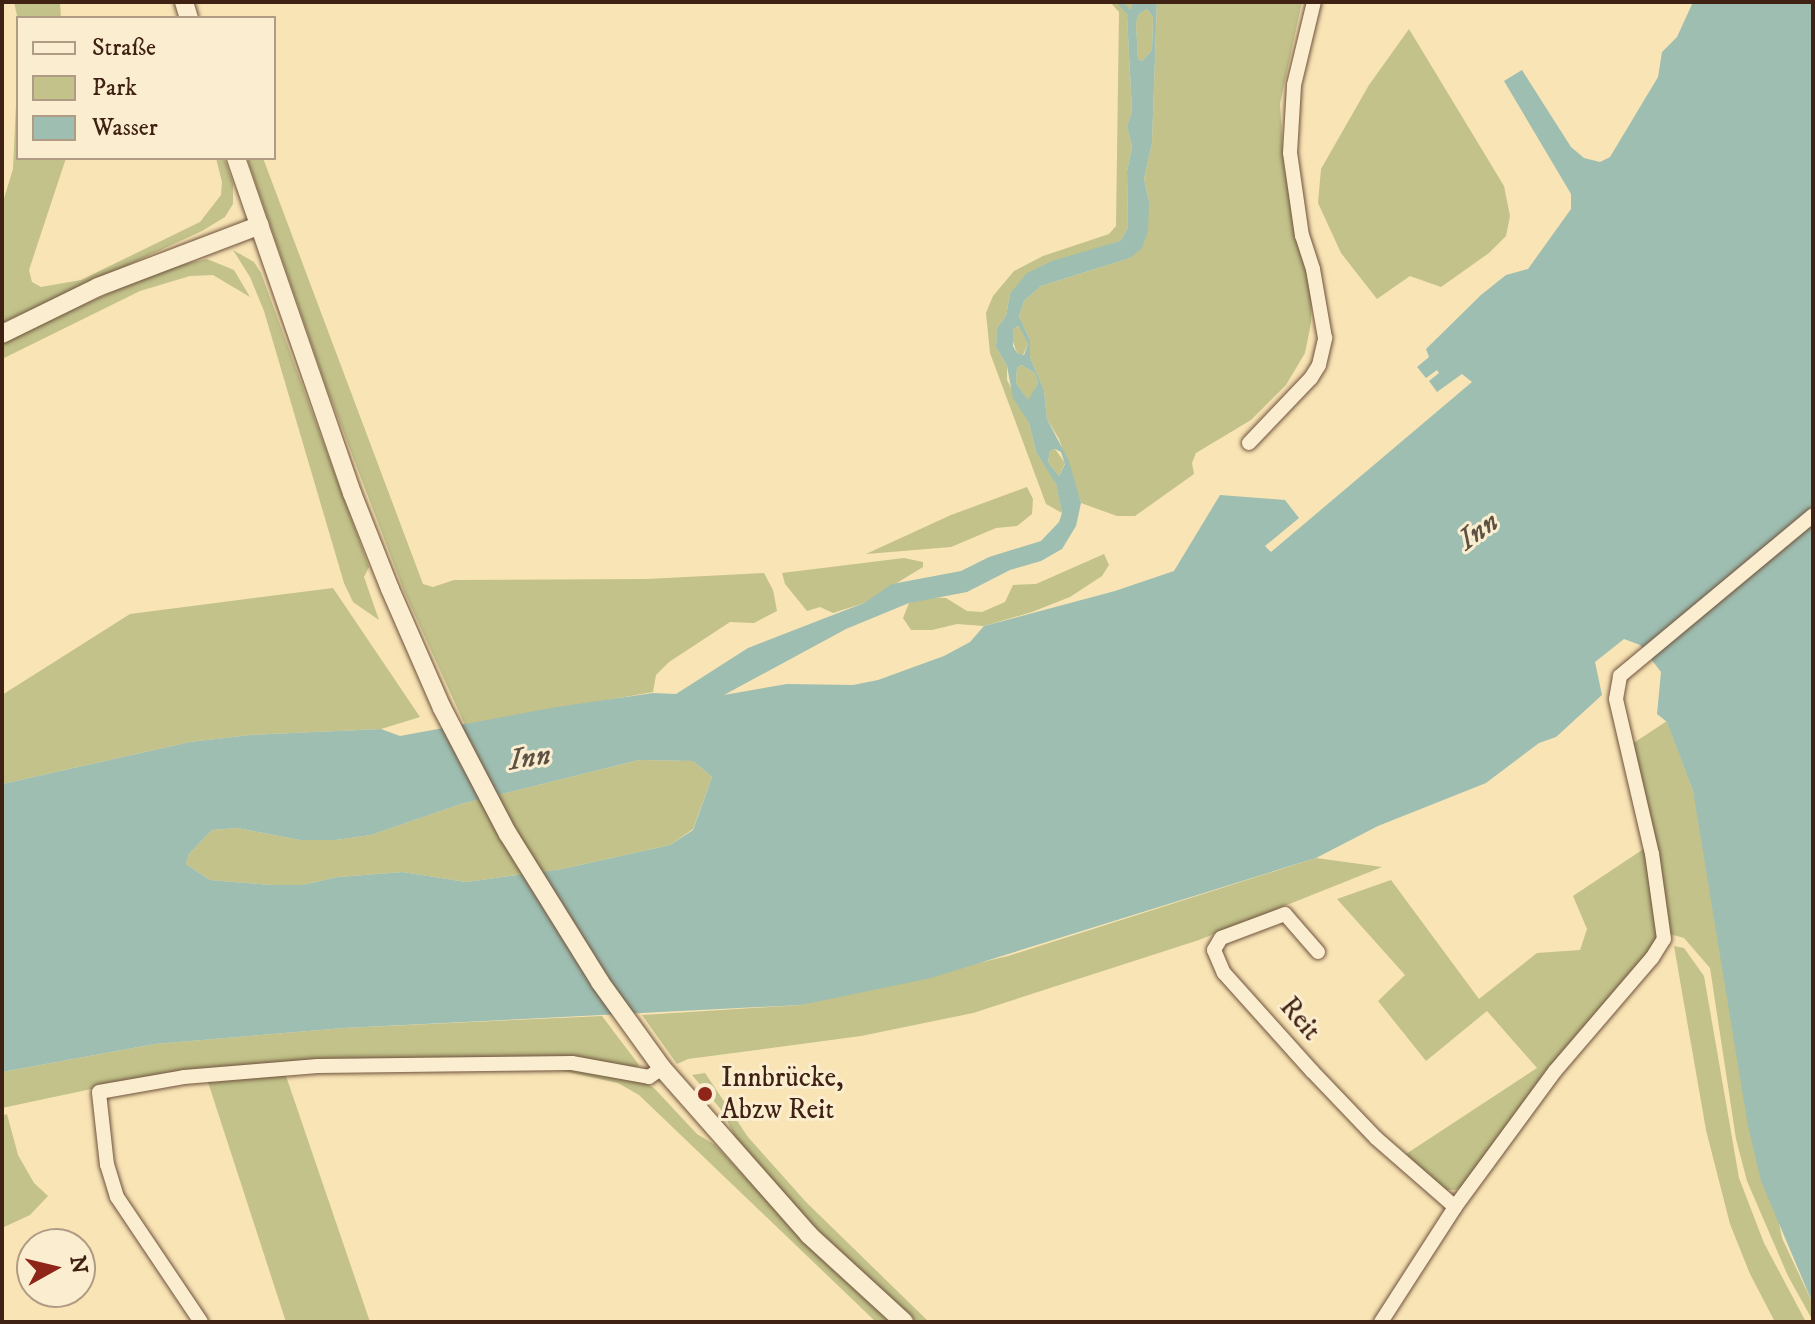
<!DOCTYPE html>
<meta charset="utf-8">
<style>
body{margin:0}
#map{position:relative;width:1815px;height:1324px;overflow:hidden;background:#f9e4b5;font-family:"IM FELL DW Pica",serif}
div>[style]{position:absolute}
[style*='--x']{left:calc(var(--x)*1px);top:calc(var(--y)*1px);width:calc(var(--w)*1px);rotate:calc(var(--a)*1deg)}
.green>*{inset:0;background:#c2c28a}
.water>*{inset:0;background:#9ebeb1}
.stream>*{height:5px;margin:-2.5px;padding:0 2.5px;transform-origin:2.5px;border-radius:2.5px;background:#9ebeb1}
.roads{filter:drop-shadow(0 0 2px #6e523c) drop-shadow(0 0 2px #6e523c)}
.minor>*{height:14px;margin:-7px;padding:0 7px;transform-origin:7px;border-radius:7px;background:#fbedcf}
.tertiary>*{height:18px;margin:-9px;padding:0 9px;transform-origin:9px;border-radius:9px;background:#fbedcf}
.dots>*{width:22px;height:22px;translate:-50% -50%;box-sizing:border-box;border:4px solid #fbedcf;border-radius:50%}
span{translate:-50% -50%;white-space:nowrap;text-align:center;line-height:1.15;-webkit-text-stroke:6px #fbedcf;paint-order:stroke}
.street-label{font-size:28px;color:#402214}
.poi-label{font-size:28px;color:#402214}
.left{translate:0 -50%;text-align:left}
.water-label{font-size:30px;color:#5c5143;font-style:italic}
.frame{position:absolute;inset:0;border:4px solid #402214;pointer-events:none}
.legend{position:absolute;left:16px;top:16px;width:260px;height:144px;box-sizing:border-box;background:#fbedcf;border:2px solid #b09c84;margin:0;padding:10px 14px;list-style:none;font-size:24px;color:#402214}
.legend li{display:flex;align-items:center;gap:16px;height:40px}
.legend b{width:40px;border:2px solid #b09c84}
.north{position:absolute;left:16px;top:1228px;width:80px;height:80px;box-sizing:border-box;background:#fbedcf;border:2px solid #b09c84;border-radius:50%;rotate:82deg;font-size:22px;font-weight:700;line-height:32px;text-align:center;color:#402214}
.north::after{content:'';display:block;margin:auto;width:28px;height:36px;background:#8f2418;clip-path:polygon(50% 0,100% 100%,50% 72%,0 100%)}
</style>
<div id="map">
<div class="green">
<i style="clip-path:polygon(14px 2px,60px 2px,61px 18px,18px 20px)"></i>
<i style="clip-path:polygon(1110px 2px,1133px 2px,1127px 17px,1132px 111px,1127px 126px,1132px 147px,1127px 171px,1128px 228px,1120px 241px,1091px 251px,1010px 294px,1006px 316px,997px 328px,996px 347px,1007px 366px,1007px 380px,1029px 423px,1036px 452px,1056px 483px,1062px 513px,1046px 504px,990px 353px,986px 313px,993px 296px,1014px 271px,1043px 256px,1109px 234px,1116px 226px,1119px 12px)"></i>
<i style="clip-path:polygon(1157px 2px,1302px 2px,1280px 104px,1284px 166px,1299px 249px,1312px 290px,1311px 323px,1305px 353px,1286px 385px,1251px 420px,1196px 453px,1192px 463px,1194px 474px,1135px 516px,1117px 516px,1081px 503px,1059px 439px,1047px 419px,1044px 390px,1030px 357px,1030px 340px,1019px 316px,1024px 301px,1041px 286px,1130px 258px,1149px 201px,1144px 179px,1152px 143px)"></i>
<i style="clip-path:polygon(1147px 9px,1153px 17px,1152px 50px,1142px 61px,1138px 59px,1136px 23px,1139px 14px)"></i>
<i style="clip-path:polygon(1409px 29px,1504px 186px,1510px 216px,1506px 236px,1489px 253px,1441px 287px,1410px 276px,1377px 299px,1341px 253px,1318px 203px,1321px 169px,1369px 85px)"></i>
<i style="clip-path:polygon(18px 62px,18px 158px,66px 158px,29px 270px,32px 282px,41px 287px,81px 280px,200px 222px,221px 195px,222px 182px,216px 158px,224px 158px,233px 183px,233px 204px,225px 217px,202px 231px,2px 323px,2px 205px,13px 169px)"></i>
<i style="clip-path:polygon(247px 158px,263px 158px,423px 584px,433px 587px,454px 580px,647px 579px,764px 573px,773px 590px,777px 611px,754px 623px,730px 622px,669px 662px,656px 675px,653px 692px,465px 725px,404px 591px,326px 386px)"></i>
<i style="clip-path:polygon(233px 250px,254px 262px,261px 273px,369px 567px,364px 577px,379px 620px,353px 602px,344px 583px,264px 311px,250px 277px)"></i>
<i style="clip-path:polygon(207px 259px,234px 270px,250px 297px,213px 275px,190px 276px,140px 291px,2px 359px,2px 341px,164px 269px)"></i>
<i style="clip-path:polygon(1020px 326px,1028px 344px,1023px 355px,1017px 353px,1012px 339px,1013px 329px)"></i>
<i style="clip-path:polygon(1021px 365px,1035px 373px,1038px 383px,1028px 401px,1016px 383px,1017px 368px)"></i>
<i style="clip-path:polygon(1055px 449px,1065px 463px,1059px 476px,1048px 462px,1050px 451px)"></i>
<i style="clip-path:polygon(1027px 487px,1033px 499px,1032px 514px,1017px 526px,996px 528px,951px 547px,866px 554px,951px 515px)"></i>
<i style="clip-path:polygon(1104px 554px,1109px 565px,1102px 576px,1070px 597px,1032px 612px,984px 626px,957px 624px,932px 630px,911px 630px,903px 618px,909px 603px,930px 597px,946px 598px,967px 611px,982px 612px,1005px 602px,1013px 585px,1036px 584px)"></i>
<i style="clip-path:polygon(904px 558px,923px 562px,923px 567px,864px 603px,833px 613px,820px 607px,807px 611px,785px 584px,782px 573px)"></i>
<i style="clip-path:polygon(333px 588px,420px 717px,381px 729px,250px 735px,190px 742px,2px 784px,2px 695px,130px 614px)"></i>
<i style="clip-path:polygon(1667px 721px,1693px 791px,1782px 1238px,1813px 1304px,1813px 1321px,1788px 1276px,1747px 1181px,1736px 1139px,1710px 968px,1684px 938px,1670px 934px,1632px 744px)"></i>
<i style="clip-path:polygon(639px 760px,693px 761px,712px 777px,693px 829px,670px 845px,562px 869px,466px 882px,403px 872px,338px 877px,302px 885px,271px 885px,210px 880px,186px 864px,189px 854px,212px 830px,237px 828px,300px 840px,336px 840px,371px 835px,461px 804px)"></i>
<i style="clip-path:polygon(1645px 848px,1657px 938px,1653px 947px,1544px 1074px,1463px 1185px,1456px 1190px,1443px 1190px,1403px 1156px,1537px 1068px,1487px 1011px,1426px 1061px,1378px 1001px,1405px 975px,1337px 899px,1391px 880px,1479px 999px,1537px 953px,1580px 950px,1587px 929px,1573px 896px)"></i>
<i style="clip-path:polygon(1316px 858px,1382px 867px,1199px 940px,973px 1013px,861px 1036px,688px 1059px,677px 1064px,642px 1015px,801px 1005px,1008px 956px)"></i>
<i style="clip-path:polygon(1674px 946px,1684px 948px,1704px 976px,1739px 1178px,1764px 1243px,1806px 1322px,1775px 1322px,1750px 1274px,1730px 1224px,1706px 1130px)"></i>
<i style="clip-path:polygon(602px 1016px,639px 1065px,635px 1068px,565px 1058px,115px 1084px,2px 1108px,2px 1072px,155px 1044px,344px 1028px)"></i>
<i style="clip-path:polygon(580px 1067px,635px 1077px,654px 1088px,697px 1134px,715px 1145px,823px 1260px,890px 1322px,876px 1322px,639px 1095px,618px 1083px,549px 1068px)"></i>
<i style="clip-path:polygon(285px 1073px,370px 1322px,286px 1322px,207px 1079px)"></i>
<i style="clip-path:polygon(705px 1073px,748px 1137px,806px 1202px,929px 1322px,917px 1322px,870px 1280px,802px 1215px,737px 1142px,723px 1112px,692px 1075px)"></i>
<i style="clip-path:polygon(7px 1114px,18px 1155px,34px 1183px,48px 1196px,30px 1215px,2px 1228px,2px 1116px)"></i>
</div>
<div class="water">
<i style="clip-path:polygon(evenodd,1133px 2px,1157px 2px,1152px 143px,1144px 179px,1149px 201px,1148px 231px,1142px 248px,1130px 258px,1041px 286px,1024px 301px,1019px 316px,1030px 340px,1030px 357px,1044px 390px,1047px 419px,1069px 461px,1081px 503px,1076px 526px,1062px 549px,1041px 561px,1010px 570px,967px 592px,909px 603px,846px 629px,724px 695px,787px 684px,853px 685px,878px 680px,944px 656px,970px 642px,984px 626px,1115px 591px,1174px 571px,1220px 495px,1285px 500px,1299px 518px,1265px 546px,1271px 552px,1472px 382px,1462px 374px,1437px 392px,1429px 381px,1439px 373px,1437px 370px,1426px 378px,1417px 367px,1429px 357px,1426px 349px,1481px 295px,1506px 275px,1528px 269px,1571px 209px,1571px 194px,1504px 81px,1522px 70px,1571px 147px,1584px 158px,1600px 162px,1610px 157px,1658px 77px,1662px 52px,1677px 37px,1693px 2px,1813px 2px,1813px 1304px,1761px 1181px,1748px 1126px,1693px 791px,1667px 722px,1657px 714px,1661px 672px,1640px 645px,1624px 639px,1595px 662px,1602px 695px,1556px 737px,1539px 743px,1486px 783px,1378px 826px,1316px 858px,931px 978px,801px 1005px,344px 1028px,155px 1044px,2px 1072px,2px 784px,190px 742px,250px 735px,381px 729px,400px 736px,557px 707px,653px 693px,676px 694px,748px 648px,864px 603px,892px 584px,961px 571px,989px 557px,1041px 541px,1059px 522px,1062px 513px,1056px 484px,1036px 452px,1029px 423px,1013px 398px,1007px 366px,996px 347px,997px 328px,1006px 316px,1010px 294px,1027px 273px,1052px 261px,1120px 241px,1128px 228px,1127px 171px,1132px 147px,1127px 126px,1132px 111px,1127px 17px,1133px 2px,1147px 9px,1153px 17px,1152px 50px,1142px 61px,1138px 59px,1136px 23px,1139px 14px,1147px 9px,1133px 2px,1019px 326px,1028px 344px,1024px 355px,1017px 353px,1013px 346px,1013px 329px,1019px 326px,1133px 2px,1021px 365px,1035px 373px,1038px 383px,1028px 400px,1016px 383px,1017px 368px,1021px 365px,1133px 2px,1055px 449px,1061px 452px,1065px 464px,1059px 476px,1048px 462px,1050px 451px,1055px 449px,1133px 2px,639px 760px,693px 761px,712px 777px,693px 830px,670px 845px,562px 869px,466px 882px,403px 872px,338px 877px,302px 885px,271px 885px,210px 880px,186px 864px,189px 854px,212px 830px,237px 828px,300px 840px,336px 840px,371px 835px,461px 804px,639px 760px)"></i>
</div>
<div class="stream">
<i style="--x:1119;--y:2;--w:18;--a:45"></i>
</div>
<div class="roads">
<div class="minor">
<i style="--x:1249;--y:443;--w:90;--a:-46.4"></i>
<i style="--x:1311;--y:378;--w:15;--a:-58"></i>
<i style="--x:1319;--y:365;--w:28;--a:-77"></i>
<i style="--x:1325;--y:338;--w:70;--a:-99.9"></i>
<i style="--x:1313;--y:269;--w:35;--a:-108"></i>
<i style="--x:1302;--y:236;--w:84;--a:-98.2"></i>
<i style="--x:1290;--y:153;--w:68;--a:-86.6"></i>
<i style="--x:1294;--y:85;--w:85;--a:-76.5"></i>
<i style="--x:1318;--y:952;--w:50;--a:-131"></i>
<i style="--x:1285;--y:914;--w:68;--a:159.4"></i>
<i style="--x:1221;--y:938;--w:14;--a:120"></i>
<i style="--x:1214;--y:950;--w:25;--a:67"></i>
<i style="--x:1224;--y:973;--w:132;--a:48.1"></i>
<i style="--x:1312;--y:1071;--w:93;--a:46.3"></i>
<i style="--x:1376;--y:1138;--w:105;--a:41.1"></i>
<i style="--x:201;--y:1322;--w:151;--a:-123.9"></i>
<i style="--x:117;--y:1197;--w:34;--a:-107"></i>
<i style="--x:107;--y:1165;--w:73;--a:-96.3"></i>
<i style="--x:99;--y:1092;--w:86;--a:-10"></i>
<i style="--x:184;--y:1077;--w:134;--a:-4.7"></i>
<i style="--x:318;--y:1066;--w:254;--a:-0.7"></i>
<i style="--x:572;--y:1063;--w:78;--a:10.3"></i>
<i style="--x:649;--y:1077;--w:16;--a:-35"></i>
<i style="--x:1381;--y:1322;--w:137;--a:-57.2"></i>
<i style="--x:1455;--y:1207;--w:169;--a:-53.7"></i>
<i style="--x:1555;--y:1071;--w:149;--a:-49.4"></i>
<i style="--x:1652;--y:958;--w:22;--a:-58"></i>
<i style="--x:1664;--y:939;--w:86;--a:-98"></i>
<i style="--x:1652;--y:854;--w:159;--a:-103.1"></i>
<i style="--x:1616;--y:699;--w:23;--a:-80"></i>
<i style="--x:1620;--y:676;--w:251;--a:-39.8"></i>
</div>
<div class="tertiary">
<i style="--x:184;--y:2;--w:17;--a:73"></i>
<i style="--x:236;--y:158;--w:355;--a:70.9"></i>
<i style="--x:352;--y:493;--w:103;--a:68.4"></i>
<i style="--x:390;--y:589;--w:130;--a:66.4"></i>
<i style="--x:442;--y:708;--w:142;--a:62.4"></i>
<i style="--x:508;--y:834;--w:174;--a:58.1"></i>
<i style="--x:600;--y:982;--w:106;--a:54.2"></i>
<i style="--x:662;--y:1068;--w:222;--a:48.6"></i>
<i style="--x:809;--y:1235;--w:129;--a:42.5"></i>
<i style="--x:2;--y:334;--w:107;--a:-26.1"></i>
<i style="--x:98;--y:287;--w:173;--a:-20.9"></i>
</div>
</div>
<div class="dots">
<i style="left:705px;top:1094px;background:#8f2418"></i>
</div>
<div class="street-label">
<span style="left:1300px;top:1019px;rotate:49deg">Reit</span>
</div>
<div class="poi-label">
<span class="left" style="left:721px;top:1094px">Innbrücke,<br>Abzw Reit</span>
</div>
<div class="water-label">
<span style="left:1479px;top:532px;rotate:-36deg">Inn</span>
<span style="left:530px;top:759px;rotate:-8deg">Inn</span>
</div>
<div class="frame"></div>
<ul class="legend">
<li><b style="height:10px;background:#fbedcf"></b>Straße</li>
<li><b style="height:22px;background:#c2c28a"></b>Park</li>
<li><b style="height:22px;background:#9ebeb1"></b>Wasser</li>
</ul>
<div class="north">N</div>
</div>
